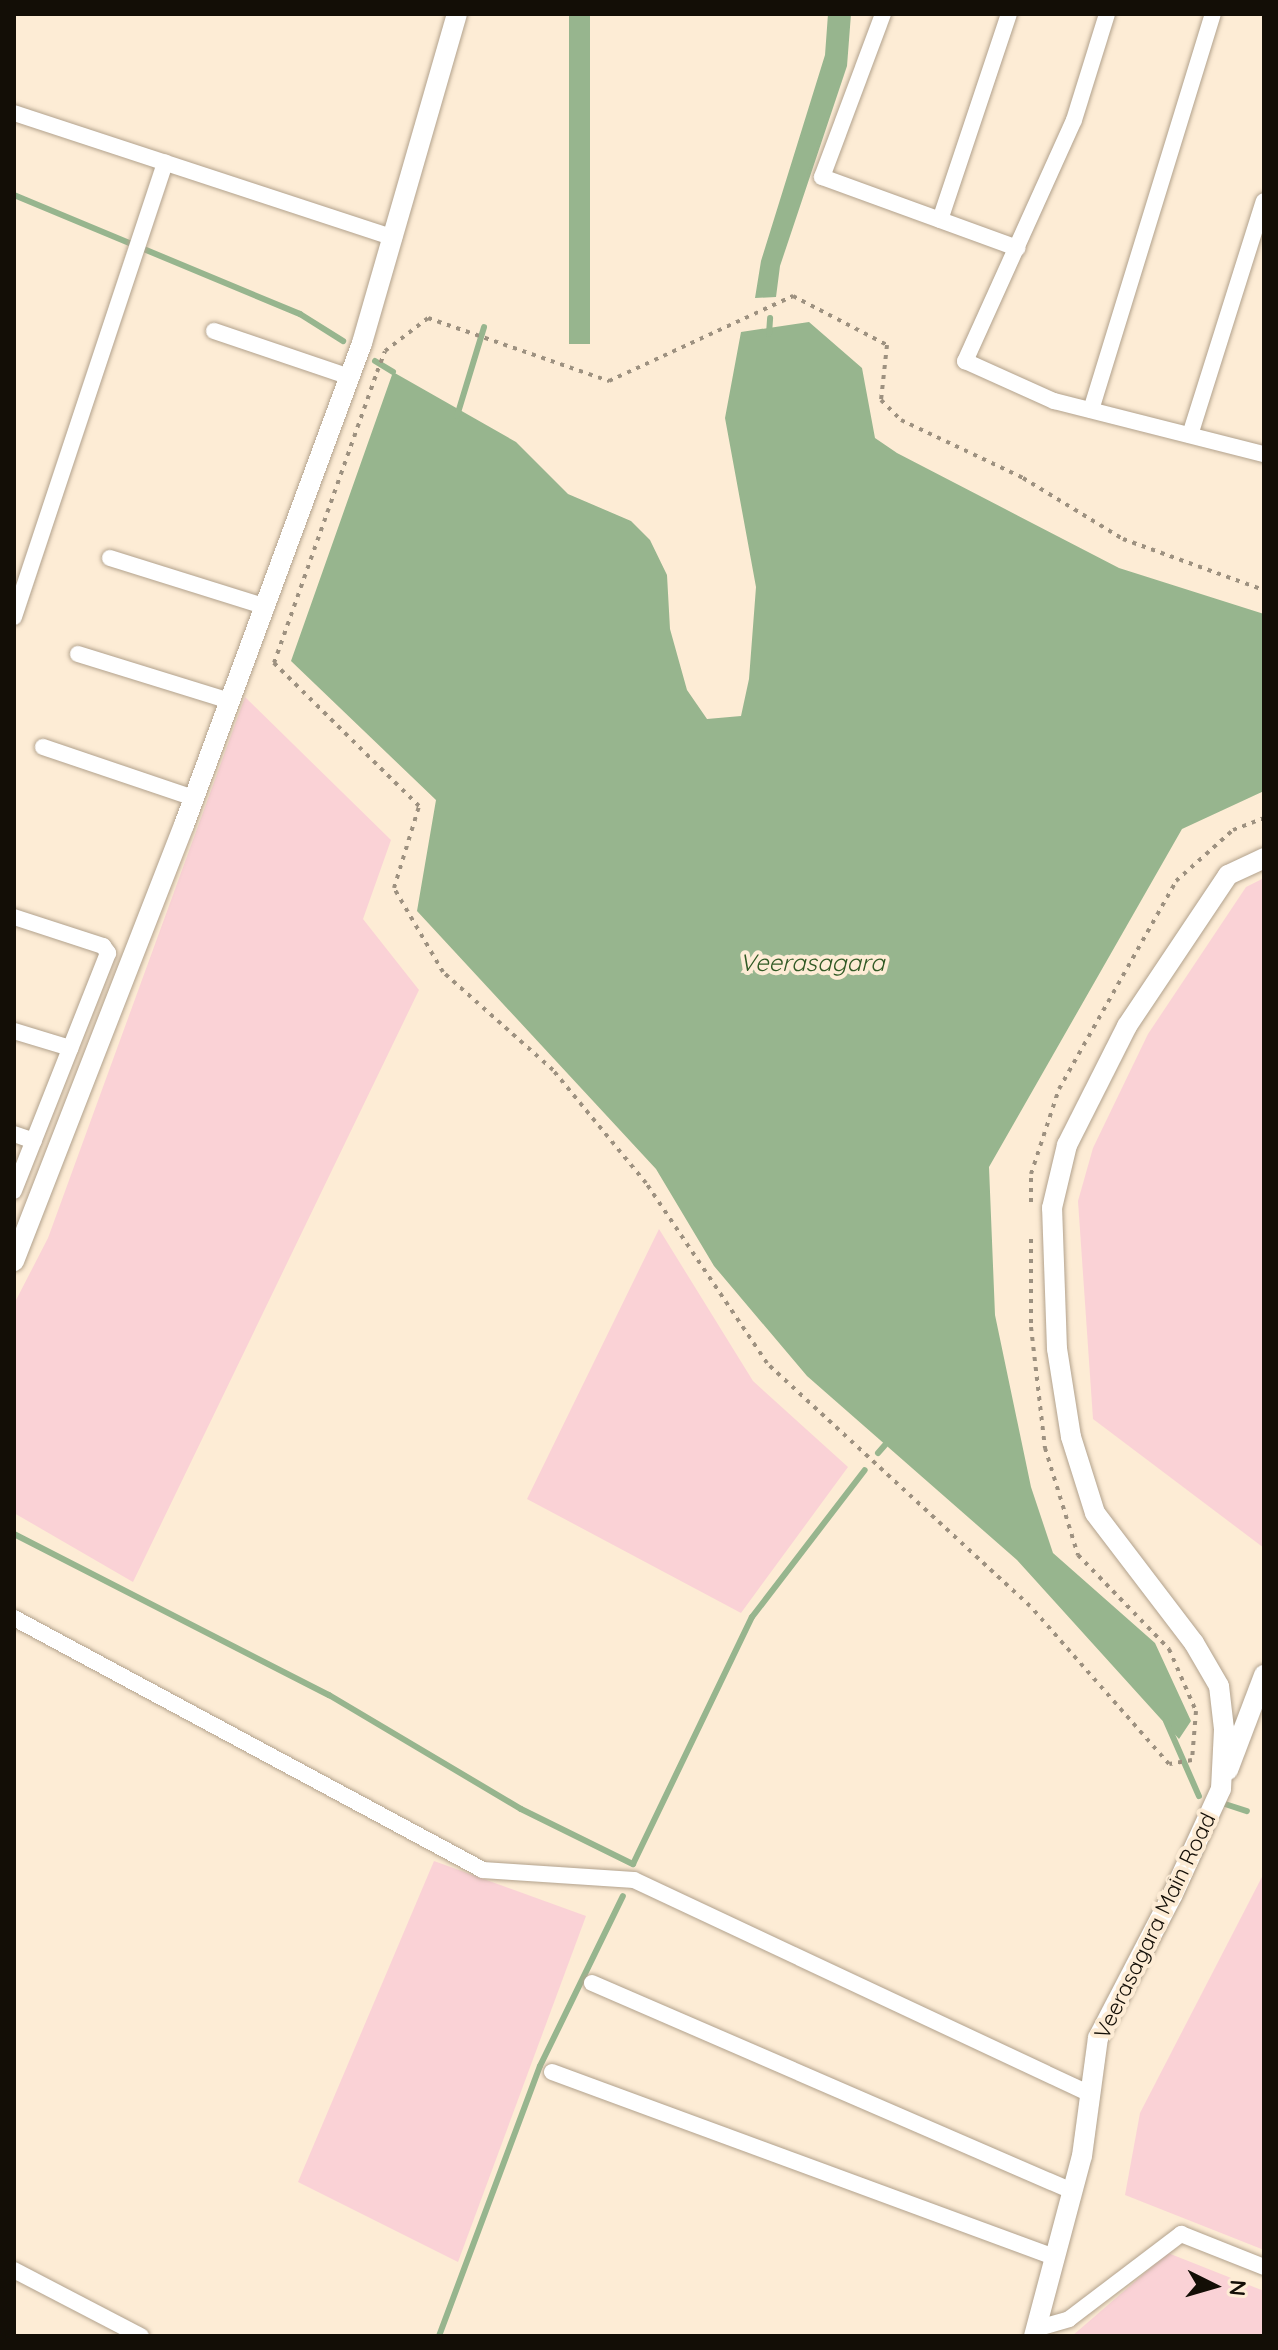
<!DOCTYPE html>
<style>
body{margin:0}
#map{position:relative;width:1278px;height:2350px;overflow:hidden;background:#fdecd5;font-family:Quicksand,sans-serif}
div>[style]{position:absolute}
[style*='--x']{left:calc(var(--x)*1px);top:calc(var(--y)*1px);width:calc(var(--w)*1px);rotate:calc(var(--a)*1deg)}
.green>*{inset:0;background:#fad2d6}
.water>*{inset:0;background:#97b58e;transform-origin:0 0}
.stream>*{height:6px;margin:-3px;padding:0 3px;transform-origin:3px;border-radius:3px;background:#97b58e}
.path>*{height:4px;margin-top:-2px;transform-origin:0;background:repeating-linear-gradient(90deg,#9d9180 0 4px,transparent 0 10px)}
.roads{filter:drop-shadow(0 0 2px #b2a28d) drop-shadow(0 0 2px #b2a28d)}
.minor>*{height:16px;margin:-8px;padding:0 8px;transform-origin:8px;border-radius:8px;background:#fff}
.tertiary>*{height:20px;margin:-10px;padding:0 10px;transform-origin:10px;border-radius:10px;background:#fff}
span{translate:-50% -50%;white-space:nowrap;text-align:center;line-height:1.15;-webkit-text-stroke:8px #fdecd5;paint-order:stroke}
.street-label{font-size:22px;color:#130e06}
.water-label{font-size:24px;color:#315a25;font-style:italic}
.frame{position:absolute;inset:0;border:16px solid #130e06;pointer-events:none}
.north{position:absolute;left:1174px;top:2246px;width:80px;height:80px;-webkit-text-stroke:6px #fdecd5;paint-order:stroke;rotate:95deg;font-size:22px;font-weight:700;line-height:32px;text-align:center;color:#130e06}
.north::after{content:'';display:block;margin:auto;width:28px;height:36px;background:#130e06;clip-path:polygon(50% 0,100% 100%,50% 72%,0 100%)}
</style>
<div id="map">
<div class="green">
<i style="clip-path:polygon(245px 697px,391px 840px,363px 919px,419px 990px,133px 1582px,14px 1513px,14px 1304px,48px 1238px)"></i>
<i style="clip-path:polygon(1264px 878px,1264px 1548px,1093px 1419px,1078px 1201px,1093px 1148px,1148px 1034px,1246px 887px)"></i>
<i style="clip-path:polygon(659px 1229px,753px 1381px,848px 1467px,741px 1613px,527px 1499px)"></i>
<i style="clip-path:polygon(434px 1861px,586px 1916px,458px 2262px,298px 2182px)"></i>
<i style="clip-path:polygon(1264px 1873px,1264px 2250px,1125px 2195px,1140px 2113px)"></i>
<i style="clip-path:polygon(1168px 2253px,1264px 2291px,1264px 2336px,1072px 2336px)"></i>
</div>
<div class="water">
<i style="left:569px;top:14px;width:21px;height:330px"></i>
<i style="clip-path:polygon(828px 14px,851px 14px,847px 66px,780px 266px,776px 297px,755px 298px,761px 261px,825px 55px)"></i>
<i style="clip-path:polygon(809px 322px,862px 368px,875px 438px,897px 453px,1119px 568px,1264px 614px,1264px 791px,1182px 829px,989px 1167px,995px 1315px,1031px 1487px,1053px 1553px,1155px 1643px,1191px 1721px,1179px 1739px,1017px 1560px,807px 1376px,714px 1266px,656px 1169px,417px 911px,436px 800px,291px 661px,393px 372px,516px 442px,568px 494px,631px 521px,650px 540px,667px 575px,670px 629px,687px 690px,707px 719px,741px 716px,749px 679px,756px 587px,725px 418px,741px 332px)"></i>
</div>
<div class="stream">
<i style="--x:14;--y:195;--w:310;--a:22.6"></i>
<i style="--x:300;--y:314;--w:51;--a:32.1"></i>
<i style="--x:769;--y:334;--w:16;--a:-86"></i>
<i style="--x:375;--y:361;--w:21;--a:31"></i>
<i style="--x:457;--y:416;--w:93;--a:-73.1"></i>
<i style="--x:878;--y:1453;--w:11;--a:-49"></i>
<i style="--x:14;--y:1534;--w:354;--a:27.1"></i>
<i style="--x:329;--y:1695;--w:223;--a:30.7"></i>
<i style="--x:521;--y:1809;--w:125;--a:26.2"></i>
<i style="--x:633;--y:1864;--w:274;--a:-64.3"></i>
<i style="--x:752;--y:1617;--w:185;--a:-52.5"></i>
<i style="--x:1166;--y:1721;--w:82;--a:66.3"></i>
<i style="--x:1225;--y:1804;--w:23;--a:18"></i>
<i style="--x:439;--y:2336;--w:288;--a:-69.5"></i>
<i style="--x:540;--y:2066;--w:189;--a:-64"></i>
</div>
<div class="path">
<i style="--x:1031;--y:1202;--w:28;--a:-90"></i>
<i style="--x:1031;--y:1174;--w:89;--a:-71.8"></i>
<i style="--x:1059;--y:1089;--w:239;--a:-60.6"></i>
<i style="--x:1176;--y:881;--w:76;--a:-41.8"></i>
<i style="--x:1233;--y:830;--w:33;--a:-21"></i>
<i style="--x:1031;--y:1239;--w:88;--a:90"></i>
<i style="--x:1031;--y:1327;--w:122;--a:83.4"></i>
<i style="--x:1045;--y:1448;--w:112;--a:72.9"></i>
<i style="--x:1078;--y:1555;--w:131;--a:45.9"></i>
<i style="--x:1169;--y:1649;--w:68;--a:66.5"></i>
<i style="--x:1196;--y:1711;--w:49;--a:94.7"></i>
<i style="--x:1192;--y:1760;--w:23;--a:170"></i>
<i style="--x:1169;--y:1764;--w:210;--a:-131.3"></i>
<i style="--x:1030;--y:1606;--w:358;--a:-137.3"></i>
<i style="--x:767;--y:1363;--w:217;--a:-123.9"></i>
<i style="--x:646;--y:1183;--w:146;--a:-129.5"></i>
<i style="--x:553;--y:1070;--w:147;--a:-138.3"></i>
<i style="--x:443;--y:972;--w:97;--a:-120.3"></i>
<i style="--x:394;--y:888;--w:86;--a:-73"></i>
<i style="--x:419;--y:806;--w:204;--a:-135.4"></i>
<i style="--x:274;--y:663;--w:309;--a:-70.5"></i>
<i style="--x:377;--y:372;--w:22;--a:-69"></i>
<i style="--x:385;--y:351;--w:54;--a:-37.5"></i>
<i style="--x:428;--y:318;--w:192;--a:19.2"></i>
<i style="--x:609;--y:381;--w:203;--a:-24.8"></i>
<i style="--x:793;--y:296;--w:106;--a:27.5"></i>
<i style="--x:887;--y:345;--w:55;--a:96.2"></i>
<i style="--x:881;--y:400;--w:28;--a:45"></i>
<i style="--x:901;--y:420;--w:135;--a:25.4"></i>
<i style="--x:1023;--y:478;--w:117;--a:31.4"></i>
<i style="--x:1123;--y:539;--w:150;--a:19.9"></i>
</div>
<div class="roads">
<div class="minor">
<i style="--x:883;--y:14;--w:174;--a:110.5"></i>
<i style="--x:822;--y:177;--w:208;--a:20"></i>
<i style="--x:1107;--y:14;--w:111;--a:107.3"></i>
<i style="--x:1074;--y:120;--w:265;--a:114.3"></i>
<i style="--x:965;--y:361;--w:98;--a:24.2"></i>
<i style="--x:1054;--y:401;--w:217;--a:14.2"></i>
<i style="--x:14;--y:113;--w:400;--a:18.2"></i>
<i style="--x:940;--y:220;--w:217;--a:-71.5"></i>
<i style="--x:214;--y:331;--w:144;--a:18.7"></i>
<i style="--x:1091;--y:410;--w:414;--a:-72.9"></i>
<i style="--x:1190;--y:435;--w:245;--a:-72.5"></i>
<i style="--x:110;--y:558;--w:164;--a:17.4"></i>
<i style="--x:14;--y:617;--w:479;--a:-71.6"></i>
<i style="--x:78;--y:654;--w:159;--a:17.2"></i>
<i style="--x:43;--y:747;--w:159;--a:18.7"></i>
<i style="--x:14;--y:917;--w:94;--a:18"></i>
<i style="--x:103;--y:946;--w:9;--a:54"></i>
<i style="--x:108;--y:953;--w:256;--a:111.6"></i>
<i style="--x:14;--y:1031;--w:59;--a:16.9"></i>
<i style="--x:14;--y:1134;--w:21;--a:19"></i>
<i style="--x:14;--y:1618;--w:532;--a:28.25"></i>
<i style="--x:483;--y:1870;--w:151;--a:3.8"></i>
<i style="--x:634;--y:1880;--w:504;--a:25.14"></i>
<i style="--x:592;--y:1983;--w:523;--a:23.43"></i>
<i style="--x:552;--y:2072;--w:535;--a:20.23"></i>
<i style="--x:14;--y:2270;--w:143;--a:27.5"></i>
<i style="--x:1035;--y:2329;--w:35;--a:-16"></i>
<i style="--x:1069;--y:2319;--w:141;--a:-37.2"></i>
<i style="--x:1181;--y:2234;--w:89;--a:21.7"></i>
</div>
<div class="tertiary">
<i style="--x:14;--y:1261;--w:468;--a:-68.7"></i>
<i style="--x:184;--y:825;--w:514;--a:-69.73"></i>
<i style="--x:362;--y:343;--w:342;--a:-73.9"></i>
<i style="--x:1228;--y:1770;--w:102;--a:-69.2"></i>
<i style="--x:1034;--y:2336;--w:186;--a:-75.1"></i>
<i style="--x:1082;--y:2156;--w:119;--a:-82.3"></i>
<i style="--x:1098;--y:2038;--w:160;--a:-62.5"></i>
<i style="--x:1172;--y:1896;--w:118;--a:-65.4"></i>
<i style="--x:1221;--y:1789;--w:60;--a:-87.1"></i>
<i style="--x:1224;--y:1729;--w:43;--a:-96.6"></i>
<i style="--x:1219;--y:1686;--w:50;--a:-120.2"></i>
<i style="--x:1194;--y:1643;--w:163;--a:-127.3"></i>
<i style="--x:1095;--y:1513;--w:80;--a:-107.5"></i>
<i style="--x:1071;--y:1437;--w:89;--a:-99"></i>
<i style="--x:1057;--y:1349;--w:141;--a:-92"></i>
<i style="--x:1052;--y:1208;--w:65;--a:-76.6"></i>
<i style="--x:1067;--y:1145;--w:133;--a:-63.2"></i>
<i style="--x:1127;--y:1026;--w:182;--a:-56.2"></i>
<i style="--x:1228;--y:875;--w:40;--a:-25"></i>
</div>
</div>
<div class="street-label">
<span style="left:1155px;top:1926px;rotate:-64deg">Veerasagara Main Road</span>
</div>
<div class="water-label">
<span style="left:812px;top:963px">Veerasagara</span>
</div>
<div class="frame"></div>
<div class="north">N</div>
</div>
